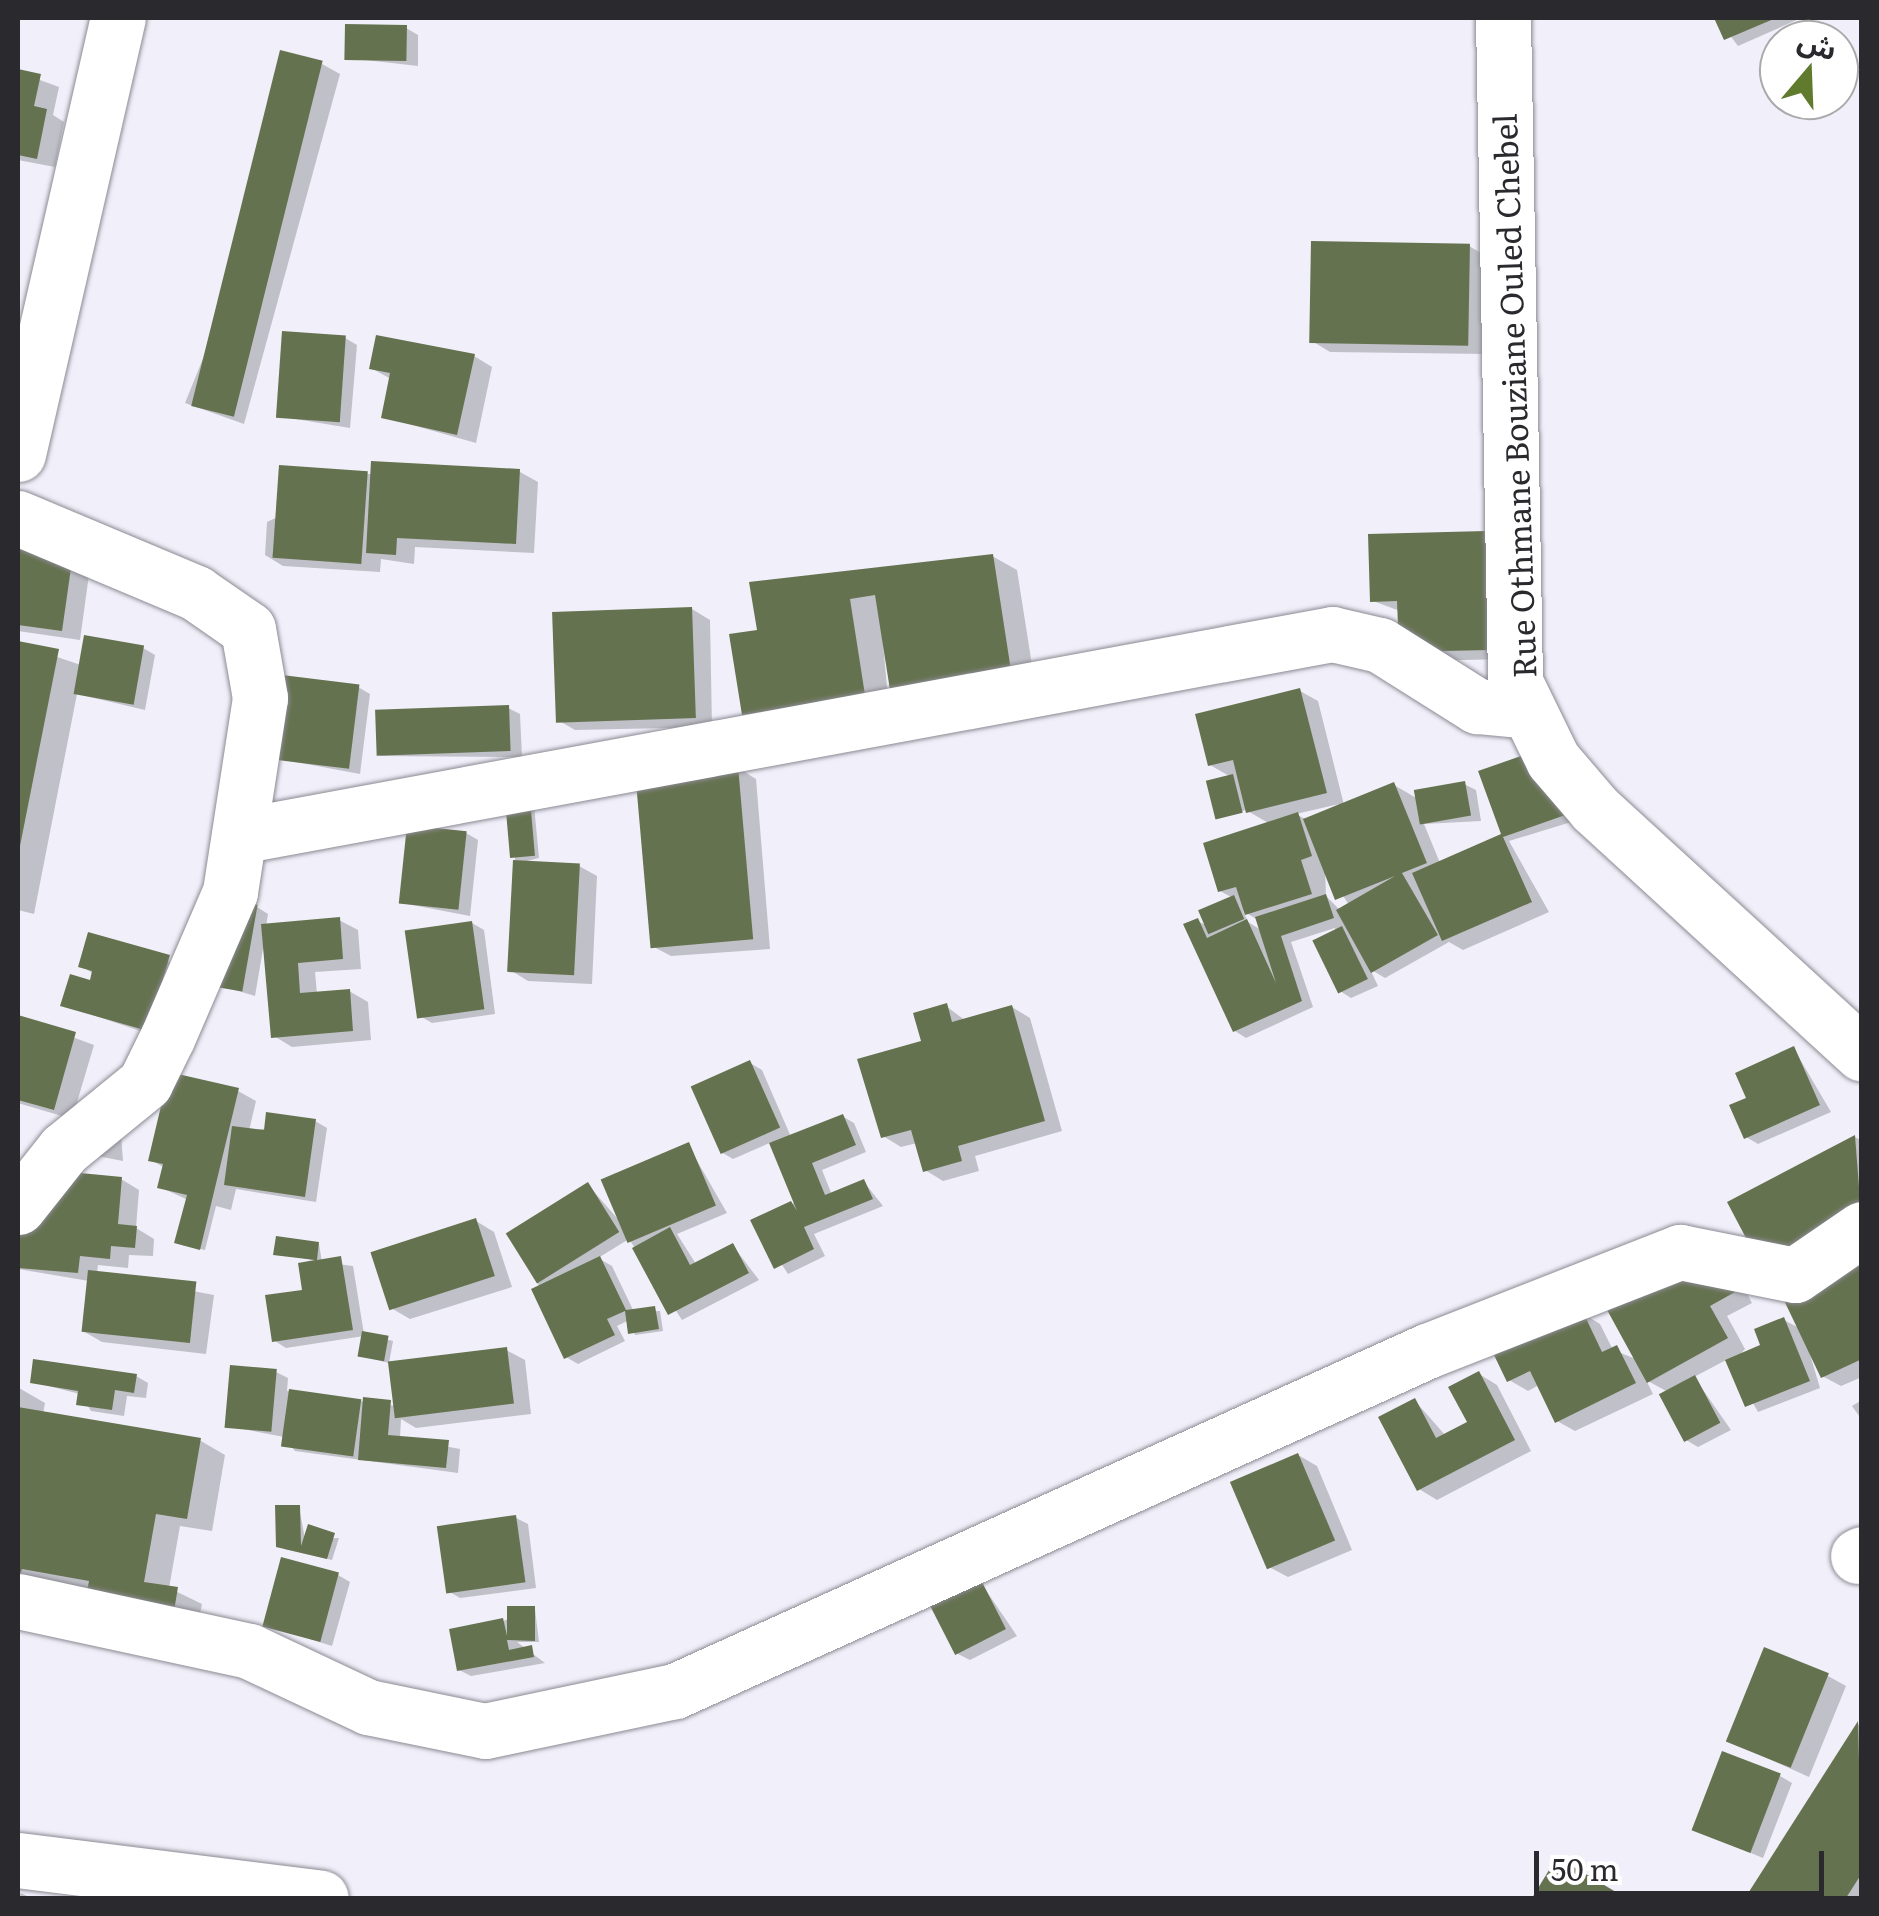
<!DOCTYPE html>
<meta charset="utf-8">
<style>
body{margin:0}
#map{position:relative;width:1879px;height:1916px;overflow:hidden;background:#f1f0fa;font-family:Literata,"Noto Sans Arabic",serif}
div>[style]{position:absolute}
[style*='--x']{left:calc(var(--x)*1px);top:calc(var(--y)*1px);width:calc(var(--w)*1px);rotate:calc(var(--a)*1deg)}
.shadow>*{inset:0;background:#0003}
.building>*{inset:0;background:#65724f;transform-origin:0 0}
.roads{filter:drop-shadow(0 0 2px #8b8a93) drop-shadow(0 0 2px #8b8a93)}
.minor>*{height:55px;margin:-27.5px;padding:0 27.5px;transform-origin:27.5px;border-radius:27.5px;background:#fff}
span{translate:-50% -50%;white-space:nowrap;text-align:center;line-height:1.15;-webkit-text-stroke:10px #fff;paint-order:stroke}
.street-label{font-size:32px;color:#2a292d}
.frame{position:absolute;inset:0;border:20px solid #2a292d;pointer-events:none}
.north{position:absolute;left:1759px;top:20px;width:100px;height:100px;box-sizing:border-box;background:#fff;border:2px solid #aaa9ab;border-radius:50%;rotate:19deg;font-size:28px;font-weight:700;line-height:40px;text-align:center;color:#2a292d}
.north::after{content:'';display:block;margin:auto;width:35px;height:45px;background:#617b2e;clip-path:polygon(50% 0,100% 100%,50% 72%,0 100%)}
.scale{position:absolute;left:1534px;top:1851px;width:290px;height:45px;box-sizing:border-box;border:5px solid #2a292d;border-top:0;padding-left:12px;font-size:30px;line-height:35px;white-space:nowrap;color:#2a292d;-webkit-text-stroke:8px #fff;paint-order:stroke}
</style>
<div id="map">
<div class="shadow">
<i style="clip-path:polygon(1717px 18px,1798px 18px,1799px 19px,1738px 46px)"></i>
<i style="clip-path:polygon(406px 28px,418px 35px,418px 66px,348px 58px)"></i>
<i style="clip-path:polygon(322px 64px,340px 74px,244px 424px,185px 403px)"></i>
<i style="clip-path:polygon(18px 72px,59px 87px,53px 115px,64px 122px,55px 167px,18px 160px)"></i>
<i style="clip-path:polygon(1469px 246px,1488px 257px,1487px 354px,1330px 352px,1312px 341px)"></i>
<i style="clip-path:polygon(345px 338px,357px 345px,350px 428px,277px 416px)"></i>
<i style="clip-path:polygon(474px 356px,492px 367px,476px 443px,384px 417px,391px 379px,371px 368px)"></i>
<i style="clip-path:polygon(520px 472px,538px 482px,534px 553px,415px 547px,414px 564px,381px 559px,380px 572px,283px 566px,265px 555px,267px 522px,367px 474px)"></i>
<i style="clip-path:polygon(1371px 537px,1507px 659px,1420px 661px,1400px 611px,1373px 601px)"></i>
<i style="clip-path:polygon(18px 542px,91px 560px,80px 640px,18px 631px)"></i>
<i style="clip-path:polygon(992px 556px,1017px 570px,1038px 703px,880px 611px,889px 709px,760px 632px,752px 584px)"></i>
<i style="clip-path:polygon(692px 609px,710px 620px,712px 727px,575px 730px,556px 719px)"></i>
<i style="clip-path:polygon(18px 644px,81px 665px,143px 648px,155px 655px,145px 710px,77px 694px,34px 914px,18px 910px)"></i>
<i style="clip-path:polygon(358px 687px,370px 694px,360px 774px,274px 758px)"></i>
<i style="clip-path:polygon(evenodd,1300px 691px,1318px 701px,1344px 805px,1394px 785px,1418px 799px,1464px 784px,1476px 790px,1481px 821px,1424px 824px,1440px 863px,1504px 835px,1482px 772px,1581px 819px,1509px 841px,1549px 912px,1463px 950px,1449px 942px,1385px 978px,1370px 969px,1378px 986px,1351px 998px,1340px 991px,1335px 928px,1291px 942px,1313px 1007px,1246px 1038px,1235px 1031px,1197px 921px,1208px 926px,1233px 898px,1220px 891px,1270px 824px,1246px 810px,1219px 818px,1231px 777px,1210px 765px,1300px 691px,1339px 804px,1307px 820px,1296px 814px,1339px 804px,1300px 691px,1325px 868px,1349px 905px,1340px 910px,1326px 896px,1325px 868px,1300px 691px,1243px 911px,1258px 920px,1261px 930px,1248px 922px,1243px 911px)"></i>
<i style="clip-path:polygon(508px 708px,520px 714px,522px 757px,379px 756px)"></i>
<i style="clip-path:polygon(738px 768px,756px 779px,770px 949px,671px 956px,652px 946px)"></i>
<i style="clip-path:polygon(507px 804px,534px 805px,539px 858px,519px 863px,579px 866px,597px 876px,592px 984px,528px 981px,510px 970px,515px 859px)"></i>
<i style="clip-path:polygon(466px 833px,478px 840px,470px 916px,402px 903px)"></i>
<i style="clip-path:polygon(257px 907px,268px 914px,266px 926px,339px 920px,358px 930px,361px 969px,315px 972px,317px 994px,349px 991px,368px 1002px,371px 1040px,292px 1047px,274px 1036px,264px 943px,255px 996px,218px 985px)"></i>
<i style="clip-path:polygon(472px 923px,484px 930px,495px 1014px,432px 1023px,420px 1016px)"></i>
<i style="clip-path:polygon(90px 935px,188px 968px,167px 1040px,63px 1005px,91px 983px,94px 974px,81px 966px)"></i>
<i style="clip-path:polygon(946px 1006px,966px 1021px,1012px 1007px,1030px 1018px,1062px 1131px,975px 1156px,979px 1171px,943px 1181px,925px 1170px,917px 1143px,901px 1147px,883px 1136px)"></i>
<i style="clip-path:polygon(18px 1017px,94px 1045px,72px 1119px,18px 1103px)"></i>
<i style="clip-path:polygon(1794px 1049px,1831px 1112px,1758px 1144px,1746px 1137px,1749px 1099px)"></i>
<i style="clip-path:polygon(750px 1063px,762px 1070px,791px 1137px,842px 1116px,854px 1123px,866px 1152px,822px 1170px,832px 1195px,864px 1182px,883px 1206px,814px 1234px,825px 1256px,788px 1274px,754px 1222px,796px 1202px,772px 1142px,733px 1159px,721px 1152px)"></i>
<i style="clip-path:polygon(238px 1091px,256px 1101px,249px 1131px,315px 1121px,327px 1128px,316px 1202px,236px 1189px,231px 1210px,216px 1206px,205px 1250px,182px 1245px,188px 1200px,160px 1187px,165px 1168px,151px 1160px)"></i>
<i style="clip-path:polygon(121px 1134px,123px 1161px,92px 1155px)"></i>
<i style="clip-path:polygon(1855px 1137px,1862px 1141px,1862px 1245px)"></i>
<i style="clip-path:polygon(688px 1145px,727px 1213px,677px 1234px,696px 1264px,733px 1246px,759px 1280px,682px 1320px,629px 1239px,598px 1258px,612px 1266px,634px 1312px,660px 1311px,663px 1331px,635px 1335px,629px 1320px,617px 1326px,625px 1341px,578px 1364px,566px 1357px,537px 1281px,588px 1185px,617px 1218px)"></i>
<i style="clip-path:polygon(121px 1179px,139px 1190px,136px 1228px,154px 1239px,153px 1256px,129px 1255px,128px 1268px,98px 1265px,97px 1273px,214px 1295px,206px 1354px,102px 1342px,83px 1331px,89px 1281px,18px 1269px,18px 1215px)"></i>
<i style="clip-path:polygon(476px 1221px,494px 1232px,512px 1287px,410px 1319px,391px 1308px)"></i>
<i style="clip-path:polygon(319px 1244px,322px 1262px,353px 1266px,364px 1334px,393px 1341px,389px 1363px,360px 1356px,364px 1336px,286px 1348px,275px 1341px,318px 1261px,276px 1253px)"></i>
<i style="clip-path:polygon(1862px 1260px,1862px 1377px,1841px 1386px,1822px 1376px,1806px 1341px,1820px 1388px,1758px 1412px,1728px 1359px,1694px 1377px,1731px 1430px,1698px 1447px,1686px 1440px,1668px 1392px,1646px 1380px,1653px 1394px,1575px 1431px,1557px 1421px,1539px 1385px,1528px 1391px,1509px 1380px,1582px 1313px,1600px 1324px,1613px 1350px,1636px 1359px,1732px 1264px,1752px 1303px,1727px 1316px,1745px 1349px,1737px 1358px,1764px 1347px,1784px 1320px,1801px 1329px)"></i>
<i style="clip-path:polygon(506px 1350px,525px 1360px,531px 1414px,416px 1428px,401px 1419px,400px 1438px,460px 1449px,458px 1473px,295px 1451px,284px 1437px,227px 1426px,276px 1372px,288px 1378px,287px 1391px,396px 1406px)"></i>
<i style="clip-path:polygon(18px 1364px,19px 1388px,45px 1403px,43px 1414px,201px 1441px,225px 1455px,212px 1531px,180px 1526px,169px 1588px,202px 1604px,197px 1629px,18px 1595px)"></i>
<i style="clip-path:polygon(1479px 1374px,1497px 1385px,1531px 1451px,1437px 1500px,1419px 1489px,1415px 1401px,1446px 1436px,1470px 1423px)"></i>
<i style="clip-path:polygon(136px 1376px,148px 1383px,146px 1398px,127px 1396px,124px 1416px,91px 1411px,80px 1394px,32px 1382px)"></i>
<i style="clip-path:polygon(1862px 1400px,1862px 1420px,1852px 1406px)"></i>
<i style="clip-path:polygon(1298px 1455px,1317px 1466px,1352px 1550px,1288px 1577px,1269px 1567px)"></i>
<i style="clip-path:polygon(299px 1507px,305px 1539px,339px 1538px,332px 1560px,284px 1549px)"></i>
<i style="clip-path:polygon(516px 1518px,528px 1524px,536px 1588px,460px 1598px,448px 1591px)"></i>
<i style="clip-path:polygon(338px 1575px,350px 1582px,332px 1646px,265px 1625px)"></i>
<i style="clip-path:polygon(981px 1583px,1017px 1636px,970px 1660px,958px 1654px)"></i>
<i style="clip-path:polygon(535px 1609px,539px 1642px,517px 1642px,545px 1663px,471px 1676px,459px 1670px,503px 1621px)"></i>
<i style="clip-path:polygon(1828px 1676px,1846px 1686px,1809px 1777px,1729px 1741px)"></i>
<i style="clip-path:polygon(1859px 1724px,1862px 1898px,1749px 1898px)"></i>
<i style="clip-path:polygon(1780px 1776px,1792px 1783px,1763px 1858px,1695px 1830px)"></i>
<i style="clip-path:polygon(21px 1893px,31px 1898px,18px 1898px)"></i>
</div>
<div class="building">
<i style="clip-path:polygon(1714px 18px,1776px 18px,1724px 40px)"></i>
<i style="left:345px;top:24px;width:62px;height:36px;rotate:1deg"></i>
<i style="left:280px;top:50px;width:44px;height:367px;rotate:14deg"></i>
<i style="clip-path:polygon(18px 69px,41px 74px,34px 106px,47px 109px,37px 159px,18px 155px)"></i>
<i style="left:1311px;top:241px;width:159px;height:102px;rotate:1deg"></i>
<i style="left:282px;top:331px;width:64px;height:87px;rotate:4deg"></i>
<i style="clip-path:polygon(376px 335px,475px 354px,457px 435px,381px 418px,390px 373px,369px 369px)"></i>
<i style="clip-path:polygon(371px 461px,520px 469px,516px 544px,397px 538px,396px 555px,366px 553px)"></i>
<i style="left:279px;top:465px;width:89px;height:93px;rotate:4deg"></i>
<i style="clip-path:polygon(1486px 531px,1489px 650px,1399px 652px,1397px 601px,1370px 602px,1368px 534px)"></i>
<i style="clip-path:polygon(18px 540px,74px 547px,62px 631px,18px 625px)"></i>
<i style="clip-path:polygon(993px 554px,1014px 690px,893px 709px,875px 595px,850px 599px,865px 695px,742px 715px,729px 634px,757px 630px,749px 582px)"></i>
<i style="left:692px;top:607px;width:111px;height:140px;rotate:88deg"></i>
<i style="left:84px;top:635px;width:61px;height:60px;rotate:10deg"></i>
<i style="clip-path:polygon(18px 641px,59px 649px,19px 851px,18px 851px)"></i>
<i style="left:282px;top:675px;width:78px;height:85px;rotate:7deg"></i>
<i style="clip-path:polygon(1300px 688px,1327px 793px,1246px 813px,1233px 760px,1208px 766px,1195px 714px)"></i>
<i style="left:509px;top:705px;width:46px;height:134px;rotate:88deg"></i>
<i style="clip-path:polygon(1547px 747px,1571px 813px,1503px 837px,1532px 902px,1442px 941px,1412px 873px,1501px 834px,1478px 771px)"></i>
<i style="left:738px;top:766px;width:174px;height:103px;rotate:85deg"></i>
<i style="left:1233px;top:774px;width:40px;height:28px;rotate:76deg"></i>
<i style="left:1465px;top:781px;width:35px;height:52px;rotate:80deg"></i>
<i style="clip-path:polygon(1394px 782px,1427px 863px,1402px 873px,1438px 935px,1371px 973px,1336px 910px,1395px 876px,1335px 900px,1303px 819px)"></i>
<i style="left:530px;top:799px;width:57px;height:25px;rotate:85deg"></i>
<i style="clip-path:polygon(1298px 812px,1312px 856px,1301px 860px,1312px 894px,1245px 915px,1236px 887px,1218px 892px,1203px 843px)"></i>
<i style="left:407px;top:825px;width:60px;height:79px;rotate:6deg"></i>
<i style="left:513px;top:860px;width:67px;height:112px;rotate:3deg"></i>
<i style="clip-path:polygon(1326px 894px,1334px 918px,1281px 936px,1302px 1001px,1233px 1032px,1183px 924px,1198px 918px,1207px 938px,1247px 919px,1276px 983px,1255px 917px)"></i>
<i style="left:1234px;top:895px;width:26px;height:39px;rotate:67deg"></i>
<i style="left:230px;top:900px;width:28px;height:88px;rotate:10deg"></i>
<i style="clip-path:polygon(340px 917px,343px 959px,298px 963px,300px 993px,350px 989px,353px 1031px,271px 1038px,261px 924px)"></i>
<i style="left:472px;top:921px;width:89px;height:68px;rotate:82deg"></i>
<i style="left:1342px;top:926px;width:59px;height:33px;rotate:64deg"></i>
<i style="clip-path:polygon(88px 932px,170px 955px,148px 1031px,60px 1006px,70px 974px,90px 980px,92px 971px,78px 967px)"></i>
<i style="clip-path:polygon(947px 1003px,952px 1022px,1012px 1005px,1045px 1121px,958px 1146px,962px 1161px,923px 1172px,911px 1130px,881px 1138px,857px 1059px,921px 1041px,913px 1013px)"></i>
<i style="clip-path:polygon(18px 1015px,76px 1032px,54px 1110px,18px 1100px)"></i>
<i style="clip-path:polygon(1794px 1046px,1820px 1105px,1744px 1139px,1729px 1105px,1746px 1098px,1735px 1073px)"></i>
<i style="left:750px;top:1060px;width:74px;height:65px;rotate:66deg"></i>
<i style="clip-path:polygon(169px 1072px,239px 1088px,200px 1250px,174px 1243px,187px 1195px,157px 1188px,163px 1164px,148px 1161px)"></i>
<i style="clip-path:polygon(266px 1112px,316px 1119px,305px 1197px,224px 1185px,232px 1126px,264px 1130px)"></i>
<i style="clip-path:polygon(843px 1114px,856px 1145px,812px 1163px,825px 1195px,864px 1179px,873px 1199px,804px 1227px,814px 1249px,774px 1269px,750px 1220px,791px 1201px,797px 1211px,769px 1143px)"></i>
<i style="clip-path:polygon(1855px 1135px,1862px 1226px,1766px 1276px,1727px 1202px)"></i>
<i style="left:689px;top:1142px;width:69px;height:96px;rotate:67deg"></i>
<i style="clip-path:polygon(49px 1170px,122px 1177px,118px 1224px,137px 1226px,135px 1248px,111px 1246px,110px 1259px,80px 1256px,78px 1273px,18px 1268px,18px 1213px)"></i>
<i style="left:588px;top:1182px;width:59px;height:97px;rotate:58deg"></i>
<i style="left:476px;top:1218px;width:61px;height:111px;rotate:72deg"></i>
<i style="clip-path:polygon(670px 1227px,690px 1265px,733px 1243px,749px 1273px,668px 1315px,632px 1248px)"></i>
<i style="clip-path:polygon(276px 1236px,319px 1242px,317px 1260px,341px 1256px,353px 1330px,272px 1342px,265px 1295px,302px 1290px,298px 1263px,315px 1260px,273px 1255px)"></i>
<i style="clip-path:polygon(1713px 1250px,1735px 1292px,1710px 1306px,1728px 1338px,1647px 1383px,1606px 1308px)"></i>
<i style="clip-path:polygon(600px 1256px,626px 1310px,655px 1306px,659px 1329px,628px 1334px,625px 1311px,607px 1319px,615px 1335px,564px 1359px,531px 1289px)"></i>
<i style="clip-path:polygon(1862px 1257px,1862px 1359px,1821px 1378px,1781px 1294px)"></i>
<i style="left:88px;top:1270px;width:109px;height:62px;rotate:6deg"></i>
<i style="clip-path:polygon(1582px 1310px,1602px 1352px,1617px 1345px,1636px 1383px,1555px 1423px,1530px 1371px,1507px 1382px,1493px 1353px)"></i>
<i style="clip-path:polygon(1784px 1317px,1810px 1381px,1745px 1407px,1725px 1360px,1760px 1345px,1754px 1329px)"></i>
<i style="left:362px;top:1331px;width:27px;height:26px;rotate:10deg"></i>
<i style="left:507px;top:1347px;width:57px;height:120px;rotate:83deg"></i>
<i style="clip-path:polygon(33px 1359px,137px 1374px,134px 1393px,115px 1390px,112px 1410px,76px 1405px,78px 1391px,30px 1383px)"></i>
<i style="left:230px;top:1365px;width:47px;height:63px;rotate:5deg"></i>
<i style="clip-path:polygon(1479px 1371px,1515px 1440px,1417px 1491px,1378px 1417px,1415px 1398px,1436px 1438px,1467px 1422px,1448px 1387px)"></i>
<i style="left:1695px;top:1375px;width:54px;height:41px;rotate:62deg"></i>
<i style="left:289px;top:1389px;width:73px;height:58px;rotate:8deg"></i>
<i style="clip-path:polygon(363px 1397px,391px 1400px,388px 1435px,449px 1440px,446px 1468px,358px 1460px)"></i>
<i style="clip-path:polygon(18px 1407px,201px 1438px,187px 1519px,156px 1514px,144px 1582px,178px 1587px,173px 1617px,85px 1602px,89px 1581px,22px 1569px,18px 1581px)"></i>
<i style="left:1298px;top:1453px;width:95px;height:74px;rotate:67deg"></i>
<i style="clip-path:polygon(275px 1505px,300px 1505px,301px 1546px,308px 1524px,335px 1533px,327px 1559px,276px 1547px)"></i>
<i style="left:516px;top:1515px;width:68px;height:80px;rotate:82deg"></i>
<i style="left:281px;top:1557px;width:60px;height:72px;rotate:15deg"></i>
<i style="left:981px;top:1580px;width:55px;height:57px;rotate:63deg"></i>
<i style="clip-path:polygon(507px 1606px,535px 1606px,535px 1641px,507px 1640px,509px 1650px,532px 1645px,534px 1657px,457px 1671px,449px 1629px,503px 1618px,507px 1636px)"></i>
<i style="left:1764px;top:1647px;width:70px;height:102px;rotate:22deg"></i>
<i style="clip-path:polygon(1858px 1721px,1862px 1873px,1846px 1898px,1745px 1898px)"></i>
<i style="left:1722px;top:1751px;width:63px;height:85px;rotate:21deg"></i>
<i style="clip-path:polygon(1557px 1857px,1626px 1898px,1532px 1898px)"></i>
</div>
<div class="roads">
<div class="minor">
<i style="--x:1503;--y:18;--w:664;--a:88.96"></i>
<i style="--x:1515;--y:682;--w:87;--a:64"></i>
<i style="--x:1553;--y:760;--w:65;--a:49.4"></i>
<i style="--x:1595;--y:809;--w:362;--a:42.5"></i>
<i style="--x:18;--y:454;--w:447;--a:-77.1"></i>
<i style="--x:18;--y:518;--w:193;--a:22.8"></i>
<i style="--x:196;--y:593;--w:63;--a:34.7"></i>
<i style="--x:248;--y:629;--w:70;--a:80.1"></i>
<i style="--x:260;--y:698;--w:196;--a:98.8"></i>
<i style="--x:230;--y:892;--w:159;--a:113.3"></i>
<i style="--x:167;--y:1038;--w:50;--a:116.1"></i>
<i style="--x:145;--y:1083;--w:104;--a:140.8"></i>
<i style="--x:64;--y:1149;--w:74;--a:128.4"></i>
<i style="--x:239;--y:836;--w:1112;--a:-10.47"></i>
<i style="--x:1332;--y:634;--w:49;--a:12.9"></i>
<i style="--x:1380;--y:645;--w:115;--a:32.2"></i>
<i style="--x:1477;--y:706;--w:52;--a:5.5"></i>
<i style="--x:1858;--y:1556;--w:4;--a:-27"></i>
<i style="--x:18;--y:1601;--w:236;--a:12.2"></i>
<i style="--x:249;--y:1651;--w:132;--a:25.2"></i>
<i style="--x:368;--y:1707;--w:119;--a:11.6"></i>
<i style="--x:485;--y:1731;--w:194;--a:-11.9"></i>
<i style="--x:675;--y:1691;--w:825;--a:-24.33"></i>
<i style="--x:1427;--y:1351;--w:272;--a:-21.4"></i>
<i style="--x:1680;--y:1252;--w:117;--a:11.3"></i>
<i style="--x:1795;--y:1275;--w:81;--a:-34.5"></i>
<i style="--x:18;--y:1860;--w:305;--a:7.1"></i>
</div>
</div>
<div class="street-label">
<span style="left:1513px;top:396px;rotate:-92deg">Rue Othmane Bouziane Ouled Chebel</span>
</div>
<div class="frame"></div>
<div class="north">ش</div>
<div class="scale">50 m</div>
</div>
